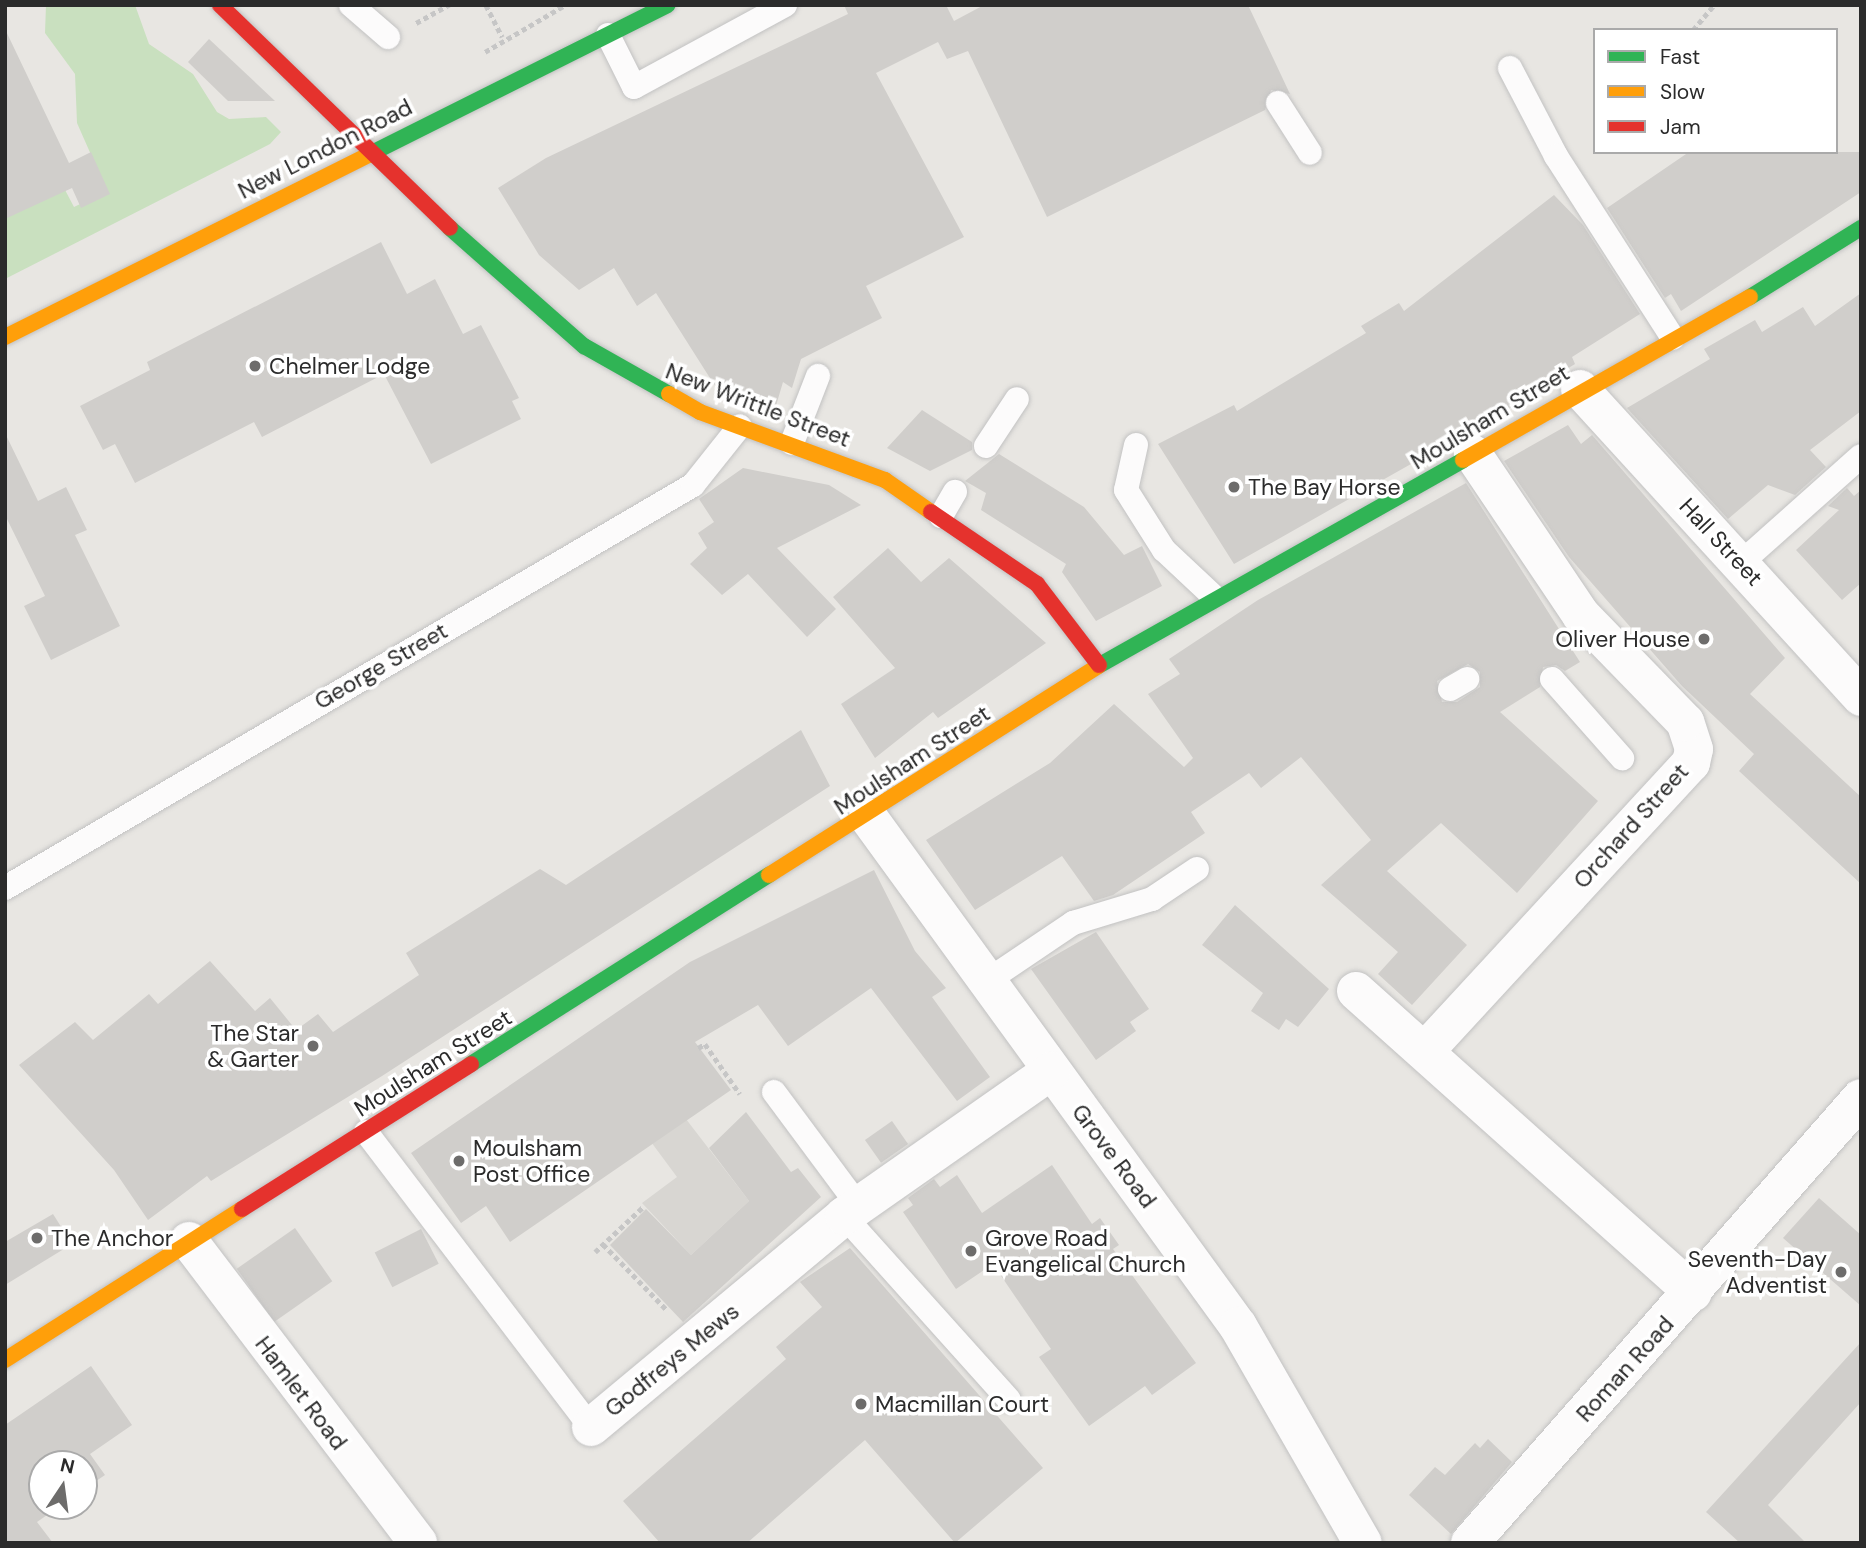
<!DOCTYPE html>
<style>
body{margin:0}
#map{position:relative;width:1866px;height:1548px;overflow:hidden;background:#e8e6e2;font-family:"DM Sans",sans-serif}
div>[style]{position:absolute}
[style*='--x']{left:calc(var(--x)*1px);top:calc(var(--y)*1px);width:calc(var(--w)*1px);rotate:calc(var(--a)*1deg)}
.green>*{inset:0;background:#c9e0bf}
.plaza>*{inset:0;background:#d8d6d2}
.building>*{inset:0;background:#d0cecb;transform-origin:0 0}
.path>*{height:4.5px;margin-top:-2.25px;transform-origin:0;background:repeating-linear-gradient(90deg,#c6c6c6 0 5px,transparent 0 8.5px)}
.roads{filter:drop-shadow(0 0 2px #c2c2c2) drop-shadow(0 0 2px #c2c2c2)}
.lane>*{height:24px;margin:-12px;padding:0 12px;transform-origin:12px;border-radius:12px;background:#fcfbfb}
.street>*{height:38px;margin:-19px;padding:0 19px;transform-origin:19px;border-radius:19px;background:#fcfbfb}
.fast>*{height:16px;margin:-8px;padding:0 8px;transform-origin:8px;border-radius:8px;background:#30b455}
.slow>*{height:16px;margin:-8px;padding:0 8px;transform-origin:8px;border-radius:8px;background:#ff9f0a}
.jam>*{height:16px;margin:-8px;padding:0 8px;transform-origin:8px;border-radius:8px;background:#e5322d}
.dots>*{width:19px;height:19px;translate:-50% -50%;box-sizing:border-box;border:4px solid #fff;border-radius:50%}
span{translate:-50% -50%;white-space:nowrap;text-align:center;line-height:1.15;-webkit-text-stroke:7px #fff;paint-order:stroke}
.street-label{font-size:23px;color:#2b2b2b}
.poi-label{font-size:23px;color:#2b2b2b}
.left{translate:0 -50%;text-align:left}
.right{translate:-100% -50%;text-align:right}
.frame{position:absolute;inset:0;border:7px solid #2b2b2b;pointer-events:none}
.legend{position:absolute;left:1593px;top:28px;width:245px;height:126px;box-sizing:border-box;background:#fff;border:2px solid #aaa;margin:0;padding:9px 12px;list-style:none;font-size:21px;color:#2b2b2b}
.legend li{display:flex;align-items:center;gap:14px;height:35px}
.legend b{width:35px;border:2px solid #aaa}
.north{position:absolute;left:28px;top:1450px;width:70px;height:70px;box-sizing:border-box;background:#fff;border:2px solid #aaa;border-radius:50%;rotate:13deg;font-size:19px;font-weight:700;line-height:28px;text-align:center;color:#2b2b2b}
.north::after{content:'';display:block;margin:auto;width:24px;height:32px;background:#6d6c6b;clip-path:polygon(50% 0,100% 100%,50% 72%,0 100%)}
</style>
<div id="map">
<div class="green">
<i style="clip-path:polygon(46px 5px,135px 5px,149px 44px,193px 74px,217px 112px,229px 119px,266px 117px,281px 132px,270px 144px,5px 279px,5px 215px,64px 188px,74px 207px,107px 191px,77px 123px,75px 74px,45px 33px)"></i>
</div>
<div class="plaza">
<i style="clip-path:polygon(666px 1093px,749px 1201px,691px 1255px,642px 1203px,677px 1177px,617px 1096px)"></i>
</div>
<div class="building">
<i style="clip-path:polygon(844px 5px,946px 5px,954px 21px,984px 5px,1248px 5px,1290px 94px,1271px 90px,1265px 110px,1047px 217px,968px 51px,947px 59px,938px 42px,876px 73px,964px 237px,866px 286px,882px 318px,801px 359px,792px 388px,783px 382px,775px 409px,715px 386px,656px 293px,637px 306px,614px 268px,579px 290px,539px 255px,498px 188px,546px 158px,848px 14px)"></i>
<i style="clip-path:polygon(5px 29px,69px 163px,91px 152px,110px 194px,81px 208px,72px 188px,5px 219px)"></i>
<i style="clip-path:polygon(209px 39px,224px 53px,275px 101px,228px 101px,188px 62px)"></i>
<i style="clip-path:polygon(1689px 152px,1861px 152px,1861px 192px,1681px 311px,1671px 294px,1665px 298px,1607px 208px)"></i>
<i style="clip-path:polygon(1554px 195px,1583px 225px,1640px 314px,1572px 357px,1575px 364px,1539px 386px,1542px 390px,1234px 564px,1158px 444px,1234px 405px,1237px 411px,1366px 333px,1361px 326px,1399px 303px,1404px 311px)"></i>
<i style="clip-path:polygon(381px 242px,407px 294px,435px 279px,463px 334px,481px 325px,519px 398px,512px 401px,521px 419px,431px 464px,384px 374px,262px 437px,254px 422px,135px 483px,115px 444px,103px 450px,80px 406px,150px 370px,147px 362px)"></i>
<i style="clip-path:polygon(1861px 293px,1861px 411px,1810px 450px,1826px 467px,1795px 495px,1768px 485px,1728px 519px,1627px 408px,1710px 359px,1704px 349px,1755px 320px,1762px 332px,1803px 307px,1815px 326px)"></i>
<i style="clip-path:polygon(922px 410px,972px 442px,972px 450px,930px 471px,887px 448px)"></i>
<i style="clip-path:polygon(1568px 425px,1581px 444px,1592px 435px,1785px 658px,1750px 694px,1861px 797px,1861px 884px,1739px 771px,1754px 754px,1682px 686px,1569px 557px,1504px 461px)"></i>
<i style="clip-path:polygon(5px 433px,38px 501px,66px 487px,87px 530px,75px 535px,120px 626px,51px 660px,24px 606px,45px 596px,5px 515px)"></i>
<i style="clip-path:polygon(999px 454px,1084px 507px,1124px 555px,1142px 546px,1162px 586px,1096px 621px,1062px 572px,1066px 564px,981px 510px,986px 493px,965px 481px)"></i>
<i style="clip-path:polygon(743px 468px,829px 485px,861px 505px,777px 548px,836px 609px,807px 637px,748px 574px,722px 595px,690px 564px,707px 548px,698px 533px,714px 522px,699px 499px)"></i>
<i style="clip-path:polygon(evenodd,1466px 483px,1580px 662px,1565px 671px,1556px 665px,1543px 667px,1540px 687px,1500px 712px,1598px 801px,1517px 893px,1441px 823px,1387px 871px,1467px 945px,1412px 1005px,1378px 974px,1398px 952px,1321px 885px,1371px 840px,1301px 757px,1261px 788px,1249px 773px,1191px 812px,1205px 833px,1113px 895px,1094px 901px,1062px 856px,975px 910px,926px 840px,1050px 763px,1114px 704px,1184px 767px,1193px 758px,1148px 694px,1180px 674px,1169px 659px,1258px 600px,1466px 483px,1468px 664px,1480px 672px,1480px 687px,1457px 702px,1442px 702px,1437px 681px,1468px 664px)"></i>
<i style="clip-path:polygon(1847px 488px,1854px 496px,1861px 490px,1861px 583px,1842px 600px,1796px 550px,1839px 510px,1828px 506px)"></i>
<i style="clip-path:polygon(888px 548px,921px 582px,949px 558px,1046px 643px,938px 718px,933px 712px,875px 758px,841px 704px,895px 668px,833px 597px)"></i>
<i style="clip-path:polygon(801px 730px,830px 786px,382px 1076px,211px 1181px,207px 1176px,148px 1220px,114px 1170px,19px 1065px,75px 1022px,93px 1040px,149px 994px,158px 1004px,210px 961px,255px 1011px,270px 998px,296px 1030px,318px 1014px,333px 1032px,419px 975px,406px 953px,540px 869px,566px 885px)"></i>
<i style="clip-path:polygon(874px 870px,915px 951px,946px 988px,932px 997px,990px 1077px,957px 1101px,871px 988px,788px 1046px,758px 1005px,695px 1042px,731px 1090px,510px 1242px,486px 1206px,461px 1223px,411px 1153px,690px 962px)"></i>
<i style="clip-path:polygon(1235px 905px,1329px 989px,1298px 1027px,1286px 1019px,1279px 1030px,1251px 1011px,1263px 993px,1202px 945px)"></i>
<i style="clip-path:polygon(1096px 932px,1149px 1009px,1130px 1022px,1136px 1031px,1096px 1060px,1031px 969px)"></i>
<i style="clip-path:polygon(746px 1112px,791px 1172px,798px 1168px,821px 1197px,683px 1322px,610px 1245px,646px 1209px,691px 1255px,749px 1201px,709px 1148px)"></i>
<i style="left:892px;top:1121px;width:28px;height:33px;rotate:55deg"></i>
<i style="clip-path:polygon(1052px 1165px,1092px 1224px,1100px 1218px,1119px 1245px,1113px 1249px,1196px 1363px,1152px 1395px,1145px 1386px,1089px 1426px,1039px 1357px,1051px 1349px,993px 1264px,956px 1289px,903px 1212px,913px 1205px,908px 1198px,934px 1179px,940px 1187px,957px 1175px,982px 1213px)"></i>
<i style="clip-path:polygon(1819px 1198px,1861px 1235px,1861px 1306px,1783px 1238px)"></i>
<i style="clip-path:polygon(53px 1214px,72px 1244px,5px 1285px,5px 1242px)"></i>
<i style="left:295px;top:1228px;width:65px;height:71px;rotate:55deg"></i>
<i style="left:421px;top:1229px;width:39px;height:52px;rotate:63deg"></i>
<i style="clip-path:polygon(850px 1248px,1043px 1468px,955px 1543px,865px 1440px,747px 1543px,660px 1543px,623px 1501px,786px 1359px,776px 1347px,822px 1307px,800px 1282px)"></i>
<i style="clip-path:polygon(1861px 1342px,1861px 1402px,1768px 1505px,1806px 1543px,1740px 1543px,1706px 1512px)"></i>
<i style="clip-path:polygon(91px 1366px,132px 1425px,90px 1454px,105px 1475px,84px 1489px,84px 1464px,42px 1464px,42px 1506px,60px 1506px,37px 1522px,53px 1543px,5px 1543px,5px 1425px)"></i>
<i style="clip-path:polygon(1488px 1439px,1512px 1462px,1451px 1534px,1409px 1495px,1435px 1467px,1445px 1475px,1475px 1443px,1480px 1448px)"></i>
</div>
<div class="path">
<i style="--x:472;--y:5;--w:12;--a:0"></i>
<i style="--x:486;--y:5;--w:36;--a:63"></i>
<i style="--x:416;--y:23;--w:38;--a:-29"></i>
<i style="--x:1693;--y:30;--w:33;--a:-50"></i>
<i style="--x:485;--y:52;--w:93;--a:-30.4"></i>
<i style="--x:698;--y:1048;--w:8;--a:-30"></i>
<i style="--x:705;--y:1044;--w:61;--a:55"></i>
<i style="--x:603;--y:1244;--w:93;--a:45.9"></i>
<i style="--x:595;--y:1252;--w:67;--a:-43.2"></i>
</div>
<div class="roads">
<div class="lane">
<i style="--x:351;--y:5;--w:49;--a:40.9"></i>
<i style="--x:608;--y:35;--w:58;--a:63.4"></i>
<i style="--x:634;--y:87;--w:172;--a:-28.5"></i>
<i style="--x:1510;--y:68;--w:99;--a:62.4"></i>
<i style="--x:1556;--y:156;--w:216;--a:57.3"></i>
<i style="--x:1278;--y:103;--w:59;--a:57.4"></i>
<i style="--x:792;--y:443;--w:72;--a:-68.8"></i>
<i style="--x:1136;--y:445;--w:46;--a:102.5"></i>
<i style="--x:1126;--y:490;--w:71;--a:57.7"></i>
<i style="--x:1164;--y:550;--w:67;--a:43.2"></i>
<i style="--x:986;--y:446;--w:56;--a:-56.6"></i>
<i style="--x:941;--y:516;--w:28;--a:-60"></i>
<i style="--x:1742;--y:562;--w:159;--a:-41.7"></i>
<i style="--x:1552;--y:679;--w:106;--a:48.5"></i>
<i style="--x:1450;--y:689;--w:20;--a:-30"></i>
<i style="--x:5;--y:888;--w:797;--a:-30.36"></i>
<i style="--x:693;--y:485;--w:75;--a:-51.5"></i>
<i style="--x:987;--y:981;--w:104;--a:-34"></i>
<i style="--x:1073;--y:923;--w:83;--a:-16.9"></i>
<i style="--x:1152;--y:899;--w:54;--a:-33.7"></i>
<i style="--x:774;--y:1092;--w:141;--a:53.4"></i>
<i style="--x:366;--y:1132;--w:371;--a:52.7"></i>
<i style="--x:844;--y:1216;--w:247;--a:48.1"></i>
</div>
<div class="street">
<i style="--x:1580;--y:389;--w:417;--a:47.6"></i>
<i style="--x:868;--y:817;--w:629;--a:53.99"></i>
<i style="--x:1238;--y:1326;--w:250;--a:60.1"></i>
<i style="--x:1356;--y:991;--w:452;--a:41.8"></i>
<i style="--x:1425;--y:1051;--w:392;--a:-47.3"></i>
<i style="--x:1691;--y:763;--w:14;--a:-78"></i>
<i style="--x:1694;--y:749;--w:28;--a:-108"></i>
<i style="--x:1685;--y:722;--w:149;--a:-134.2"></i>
<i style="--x:1581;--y:615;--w:194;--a:-123.9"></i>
<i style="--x:189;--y:1241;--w:379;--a:52.8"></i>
<i style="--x:591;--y:1427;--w:329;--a:-39.8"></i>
<i style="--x:844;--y:1216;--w:253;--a:-35"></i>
<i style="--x:1470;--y:1543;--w:592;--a:-48.7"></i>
</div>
<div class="fast">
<i style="--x:368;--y:155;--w:335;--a:-26.6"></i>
<i style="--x:450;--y:228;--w:179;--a:41.4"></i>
<i style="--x:584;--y:346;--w:98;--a:29.5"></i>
<i style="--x:1750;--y:297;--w:131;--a:-31.9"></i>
<i style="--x:1098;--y:666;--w:419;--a:-29.4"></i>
<i style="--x:471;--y:1064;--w:353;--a:-32.4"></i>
</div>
<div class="slow">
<i style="--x:5;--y:337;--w:406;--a:-26.6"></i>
<i style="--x:669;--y:394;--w:36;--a:30"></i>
<i style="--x:700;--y:412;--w:197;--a:20.2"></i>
<i style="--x:885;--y:480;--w:56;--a:34.8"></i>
<i style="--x:1463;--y:460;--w:330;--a:-29.6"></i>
<i style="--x:769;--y:875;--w:390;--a:-32.4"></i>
<i style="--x:5;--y:1360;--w:281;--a:-32.5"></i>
</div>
<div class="jam">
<i style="--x:220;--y:5;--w:320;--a:44.1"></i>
<i style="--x:931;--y:512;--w:128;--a:34.2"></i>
<i style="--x:1037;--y:584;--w:102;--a:52.6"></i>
<i style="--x:242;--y:1209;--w:271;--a:-32.3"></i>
</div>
</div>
<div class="dots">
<i style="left:255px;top:366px;background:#6d6c6b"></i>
<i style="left:1234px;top:487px;background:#6d6c6b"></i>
<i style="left:1704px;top:639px;background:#6d6c6b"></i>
<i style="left:313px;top:1046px;background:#6d6c6b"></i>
<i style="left:459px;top:1161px;background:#6d6c6b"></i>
<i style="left:37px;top:1238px;background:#6d6c6b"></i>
<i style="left:971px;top:1251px;background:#6d6c6b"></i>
<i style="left:1841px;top:1272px;background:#6d6c6b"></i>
<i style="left:861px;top:1404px;background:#6d6c6b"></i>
</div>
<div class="street-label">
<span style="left:325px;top:149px;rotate:-27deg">New London Road</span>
<span style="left:758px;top:405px;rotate:21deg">New Writtle Street</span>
<span style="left:1490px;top:417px;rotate:-31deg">Moulsham Street</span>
<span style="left:1721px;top:542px;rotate:47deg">Hall Street</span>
<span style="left:381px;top:666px;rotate:-30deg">George Street</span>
<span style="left:912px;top:760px;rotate:-33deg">Moulsham Street</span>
<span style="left:1631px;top:826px;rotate:-48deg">Orchard Street</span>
<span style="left:433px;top:1063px;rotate:-32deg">Moulsham Street</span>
<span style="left:1114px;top:1156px;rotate:53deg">Grove Road</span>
<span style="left:672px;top:1360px;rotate:-39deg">Godfreys Mews</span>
<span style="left:1625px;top:1369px;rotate:-48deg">Roman Road</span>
<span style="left:301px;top:1393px;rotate:53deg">Hamlet Road</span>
</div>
<div class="poi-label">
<span class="left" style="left:269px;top:366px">Chelmer Lodge</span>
<span class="left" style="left:1248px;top:487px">The Bay Horse</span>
<span class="right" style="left:1690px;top:639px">Oliver House</span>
<span class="right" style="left:299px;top:1046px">The Star<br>&amp; Garter</span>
<span class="left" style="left:473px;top:1161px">Moulsham<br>Post Office</span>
<span class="left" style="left:51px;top:1238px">The Anchor</span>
<span class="left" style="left:985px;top:1251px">Grove Road<br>Evangelical Church</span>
<span class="right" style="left:1827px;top:1272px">Seventh-Day<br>Adventist</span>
<span class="left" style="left:875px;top:1404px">Macmillan Court</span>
</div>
<div class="frame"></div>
<ul class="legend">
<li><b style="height:9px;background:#30b455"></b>Fast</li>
<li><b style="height:9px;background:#ff9f0a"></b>Slow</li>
<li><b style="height:9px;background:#e5322d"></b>Jam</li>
</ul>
<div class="north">N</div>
</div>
